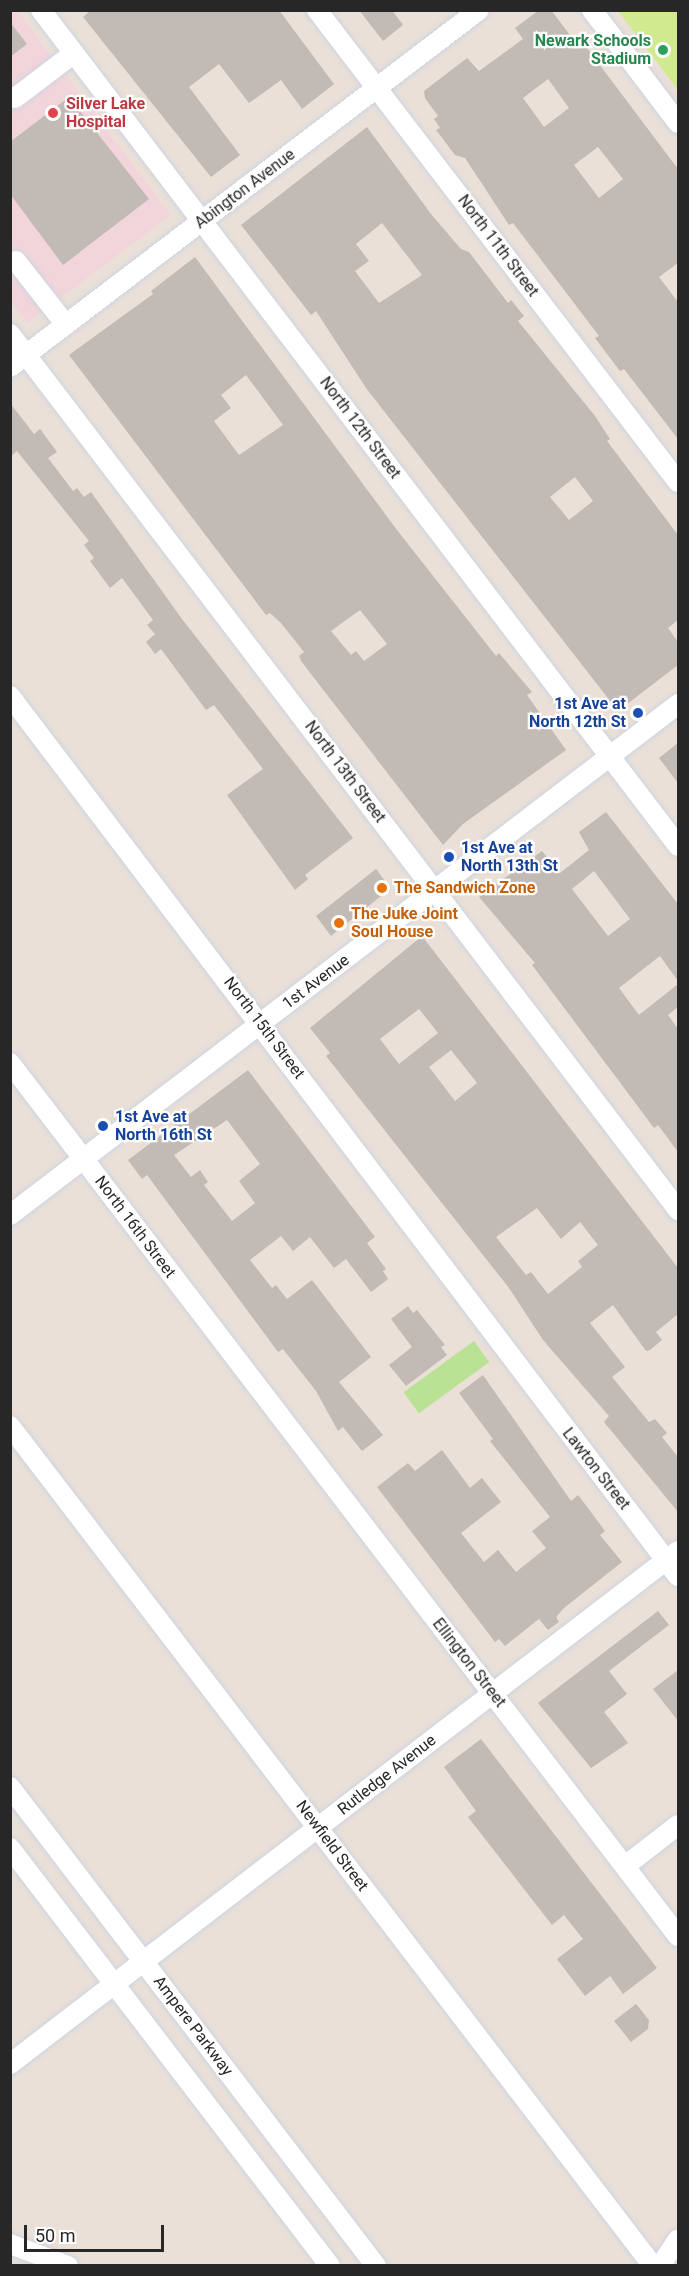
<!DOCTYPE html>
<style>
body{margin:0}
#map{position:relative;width:689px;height:2276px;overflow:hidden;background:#eae0d8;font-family:Roboto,sans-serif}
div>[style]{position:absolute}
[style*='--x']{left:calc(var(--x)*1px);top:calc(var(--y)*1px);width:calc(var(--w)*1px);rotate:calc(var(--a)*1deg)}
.medical>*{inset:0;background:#f2d5db}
.green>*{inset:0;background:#bae294;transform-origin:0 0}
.pitch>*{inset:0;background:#d1ea8f}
.building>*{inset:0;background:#c2bab5}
.roads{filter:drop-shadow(0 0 2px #ced4e1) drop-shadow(0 0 2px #ced4e1)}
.minor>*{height:20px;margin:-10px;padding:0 10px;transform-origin:10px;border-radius:10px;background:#fff}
.dots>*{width:16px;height:16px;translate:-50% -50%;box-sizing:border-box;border:3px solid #fff;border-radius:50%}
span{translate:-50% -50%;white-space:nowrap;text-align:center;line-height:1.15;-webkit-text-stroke:4.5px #fff;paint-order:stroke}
.leisure-label{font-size:16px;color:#27864d;font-weight:700}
.right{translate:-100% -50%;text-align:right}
.health-label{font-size:16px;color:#be3a42;font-weight:700}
.left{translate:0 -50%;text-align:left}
.street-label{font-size:16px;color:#272727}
.transit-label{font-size:16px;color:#164399;font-weight:700}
.food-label{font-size:16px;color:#c56008;font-weight:700}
.frame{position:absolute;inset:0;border:12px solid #272727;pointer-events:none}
.scale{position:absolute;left:24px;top:2225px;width:140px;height:27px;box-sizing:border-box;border:3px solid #272727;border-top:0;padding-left:8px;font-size:18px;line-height:21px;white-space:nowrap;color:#272727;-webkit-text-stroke:4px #fff;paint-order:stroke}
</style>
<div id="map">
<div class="medical">
<i style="clip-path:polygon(10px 11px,18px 11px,171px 215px,27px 323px,11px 302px)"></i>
</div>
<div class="green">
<i style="left:474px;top:1341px;width:26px;height:87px;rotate:54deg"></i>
</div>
<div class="pitch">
<i style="clip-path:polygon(618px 11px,678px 11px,678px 90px)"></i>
</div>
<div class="building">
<i style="clip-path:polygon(91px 10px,279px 10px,334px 84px,302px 109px,281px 80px,249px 103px,219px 64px,189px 87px,240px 155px,211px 177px,83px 17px)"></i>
<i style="clip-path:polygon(359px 10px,392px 10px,403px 25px,383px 41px)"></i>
<i style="clip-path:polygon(evenodd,539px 10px,551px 10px,579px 47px,584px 44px,678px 169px,678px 263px,659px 277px,678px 302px,678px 439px,624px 369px,620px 371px,595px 338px,599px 336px,593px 328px,513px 223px,509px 225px,465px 158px,455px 155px,436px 130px,440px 128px,434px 119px,438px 116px,425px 98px,424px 91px,467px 58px,479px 71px,523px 39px,515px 28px,539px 10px,548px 79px,569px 108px,544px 127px,523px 98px,548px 79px,539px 10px,598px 147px,623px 179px,599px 198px,574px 165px,598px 147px)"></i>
<i style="clip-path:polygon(10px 22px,27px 44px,10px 57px)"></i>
<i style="clip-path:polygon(69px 97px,149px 199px,63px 265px,10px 194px,10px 142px)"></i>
<i style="clip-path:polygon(evenodd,367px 127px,431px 214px,461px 249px,469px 252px,508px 303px,511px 300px,524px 316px,518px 321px,595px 416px,610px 439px,607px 441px,678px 535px,678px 620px,668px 628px,678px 642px,678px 665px,618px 711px,366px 388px,316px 311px,311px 315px,241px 225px,367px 127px,382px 223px,422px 275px,379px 303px,355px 271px,369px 261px,356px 244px,382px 223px,367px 127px,575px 477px,593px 501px,569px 520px,550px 497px,575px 477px)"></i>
<i style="clip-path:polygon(evenodd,195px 257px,397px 530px,496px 656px,499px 653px,532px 692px,527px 695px,566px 750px,463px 824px,443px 845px,301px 661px,299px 656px,304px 652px,281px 623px,270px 613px,266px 615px,69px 355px,153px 294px,151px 291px,195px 257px,246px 375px,283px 425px,239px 455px,214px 421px,231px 408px,221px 395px,246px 375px,195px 257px,360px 610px,387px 644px,364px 661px,356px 651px,351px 655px,331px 631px,360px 610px)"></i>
<i style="clip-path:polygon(10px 403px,34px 434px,40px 429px,57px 452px,48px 458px,73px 491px,77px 488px,84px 497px,91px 492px,182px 619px,353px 838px,305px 875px,308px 879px,295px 890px,227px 795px,263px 769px,214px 705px,206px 710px,161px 649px,155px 654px,146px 642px,155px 634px,147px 625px,153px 620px,122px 578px,110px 588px,90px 561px,94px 558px,84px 545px,89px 541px,17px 451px,10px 457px)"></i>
<i style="clip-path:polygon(678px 743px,678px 783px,659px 758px)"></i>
<i style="clip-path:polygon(evenodd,606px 812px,678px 904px,678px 981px,660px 956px,619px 988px,639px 1015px,678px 984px,678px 1007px,668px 1015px,678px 1029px,678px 1152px,658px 1125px,654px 1128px,532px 965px,535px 963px,479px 897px,542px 851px,560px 873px,589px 850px,579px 832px,606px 812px,594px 871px,630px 919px,608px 936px,572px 889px,594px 871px)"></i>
<i style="clip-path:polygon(376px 869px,388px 885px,386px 892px,331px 936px,316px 916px)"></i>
<i style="clip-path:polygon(evenodd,422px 936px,678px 1268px,678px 1314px,656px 1332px,662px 1340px,650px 1350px,646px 1351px,613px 1305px,590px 1323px,625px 1367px,612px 1377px,649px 1422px,655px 1419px,667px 1433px,662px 1437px,678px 1457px,678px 1512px,604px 1422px,609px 1416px,543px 1340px,509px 1288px,326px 1056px,330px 1053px,310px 1028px,422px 936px,419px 1009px,438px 1033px,399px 1064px,380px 1039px,419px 1009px,422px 936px,451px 1050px,477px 1083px,455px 1101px,429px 1067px,451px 1050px,422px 936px,537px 1208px,561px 1239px,580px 1222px,598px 1245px,578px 1261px,582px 1267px,548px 1294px,531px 1272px,526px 1275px,496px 1237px,537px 1208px)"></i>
<i style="clip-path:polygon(evenodd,248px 1070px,375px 1237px,367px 1243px,386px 1269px,383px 1271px,388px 1279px,371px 1292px,346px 1259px,334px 1268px,310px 1237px,293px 1251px,281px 1236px,250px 1260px,272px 1288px,276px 1285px,287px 1299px,312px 1280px,371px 1357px,339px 1382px,383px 1435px,362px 1451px,343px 1427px,338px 1431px,316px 1391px,283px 1349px,278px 1352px,147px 1175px,142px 1179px,128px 1160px,248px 1070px,227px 1120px,260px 1164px,239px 1181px,255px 1203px,232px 1221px,204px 1185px,208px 1182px,200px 1170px,191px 1177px,174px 1155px,227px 1120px)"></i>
<i style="clip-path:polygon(408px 1306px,413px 1313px,417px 1310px,445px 1345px,441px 1347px,447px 1355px,406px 1386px,389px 1365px,412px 1347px,391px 1319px)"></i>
<i style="clip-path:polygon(483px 1375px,571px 1501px,578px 1495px,588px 1508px,605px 1531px,600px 1535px,622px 1562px,564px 1608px,556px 1617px,559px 1622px,548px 1630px,539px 1619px,505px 1646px,499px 1639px,495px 1642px,377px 1487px,408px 1463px,415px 1471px,442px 1450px,470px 1488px,482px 1478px,501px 1502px,461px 1533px,484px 1562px,498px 1550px,516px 1572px,546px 1548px,532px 1531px,550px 1517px,490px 1441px,493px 1439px,459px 1393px)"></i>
<i style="clip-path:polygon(658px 1611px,669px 1625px,609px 1671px,627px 1694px,604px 1712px,628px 1743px,591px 1768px,538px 1703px)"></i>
<i style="clip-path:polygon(678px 1670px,678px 1721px,653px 1689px)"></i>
<i style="clip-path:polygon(481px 1739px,657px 1968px,623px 1994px,610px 1976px,585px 1996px,557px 1959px,583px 1939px,564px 1915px,552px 1925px,468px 1817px,476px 1811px,444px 1767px)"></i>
<i style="clip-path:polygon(636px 2004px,649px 2020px,648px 2029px,631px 2042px,614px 2021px)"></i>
</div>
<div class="roads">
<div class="minor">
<i style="--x:41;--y:10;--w:1051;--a:52.69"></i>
<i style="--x:317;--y:10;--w:594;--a:52.59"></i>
<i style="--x:592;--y:10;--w:142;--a:52.7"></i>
<i style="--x:15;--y:98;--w:73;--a:-37.2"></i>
<i style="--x:16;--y:261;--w:81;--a:52"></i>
<i style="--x:10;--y:334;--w:1102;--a:52.67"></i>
<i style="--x:10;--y:367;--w:589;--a:-37.28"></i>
<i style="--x:10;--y:696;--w:1105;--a:52.8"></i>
<i style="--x:10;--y:1063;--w:1099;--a:52.58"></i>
<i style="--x:10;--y:1215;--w:841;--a:-37.41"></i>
<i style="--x:10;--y:1426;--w:1058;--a:52.57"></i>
<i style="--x:10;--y:1787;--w:603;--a:52.62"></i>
<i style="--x:10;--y:1848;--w:526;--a:52.56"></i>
<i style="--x:625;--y:1866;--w:67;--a:-37.7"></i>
<i style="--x:10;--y:2064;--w:842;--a:-37.52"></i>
<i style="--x:10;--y:2244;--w:62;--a:20.8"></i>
<i style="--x:660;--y:2266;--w:32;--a:-56"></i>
</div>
</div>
<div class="dots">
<i style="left:663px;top:50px;background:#2e9e5b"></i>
<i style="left:53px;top:113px;background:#e0444e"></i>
<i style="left:638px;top:713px;background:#1a4fb4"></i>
<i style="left:449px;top:857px;background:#1a4fb4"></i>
<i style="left:382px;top:888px;background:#e8710a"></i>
<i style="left:339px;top:923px;background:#e8710a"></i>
<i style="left:103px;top:1126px;background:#1a4fb4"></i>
</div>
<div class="leisure-label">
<span class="right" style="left:651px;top:50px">Newark Schools<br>Stadium</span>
</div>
<div class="health-label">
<span class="left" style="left:66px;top:113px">Silver Lake<br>Hospital</span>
</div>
<div class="street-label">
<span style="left:245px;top:189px;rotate:-37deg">Abington Avenue</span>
<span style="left:498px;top:246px;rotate:53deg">North 11th Street</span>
<span style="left:360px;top:428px;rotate:53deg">North 12th Street</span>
<span style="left:345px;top:772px;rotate:53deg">North 13th Street</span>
<span style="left:316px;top:982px;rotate:-37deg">1st Avenue</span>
<span style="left:264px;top:1028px;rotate:53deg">North 15th Street</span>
<span style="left:135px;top:1227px;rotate:53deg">North 16th Street</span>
<span style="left:596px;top:1469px;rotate:52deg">Lawton Street</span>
<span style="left:469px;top:1663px;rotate:52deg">Ellington Street</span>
<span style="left:387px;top:1775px;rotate:-38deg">Rutledge Avenue</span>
<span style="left:332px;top:1846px;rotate:53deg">Newfield Street</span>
<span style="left:193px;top:2026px;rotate:53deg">Ampere Parkway</span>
</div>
<div class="transit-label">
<span class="right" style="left:626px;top:713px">1st Ave at<br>North 12th St</span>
<span class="left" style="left:461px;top:857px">1st Ave at<br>North 13th St</span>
<span class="left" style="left:115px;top:1126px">1st Ave at<br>North 16th St</span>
</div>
<div class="food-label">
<span class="left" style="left:394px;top:888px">The Sandwich Zone</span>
<span class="left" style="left:351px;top:923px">The Juke Joint<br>Soul House</span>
</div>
<div class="frame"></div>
<div class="scale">50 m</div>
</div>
